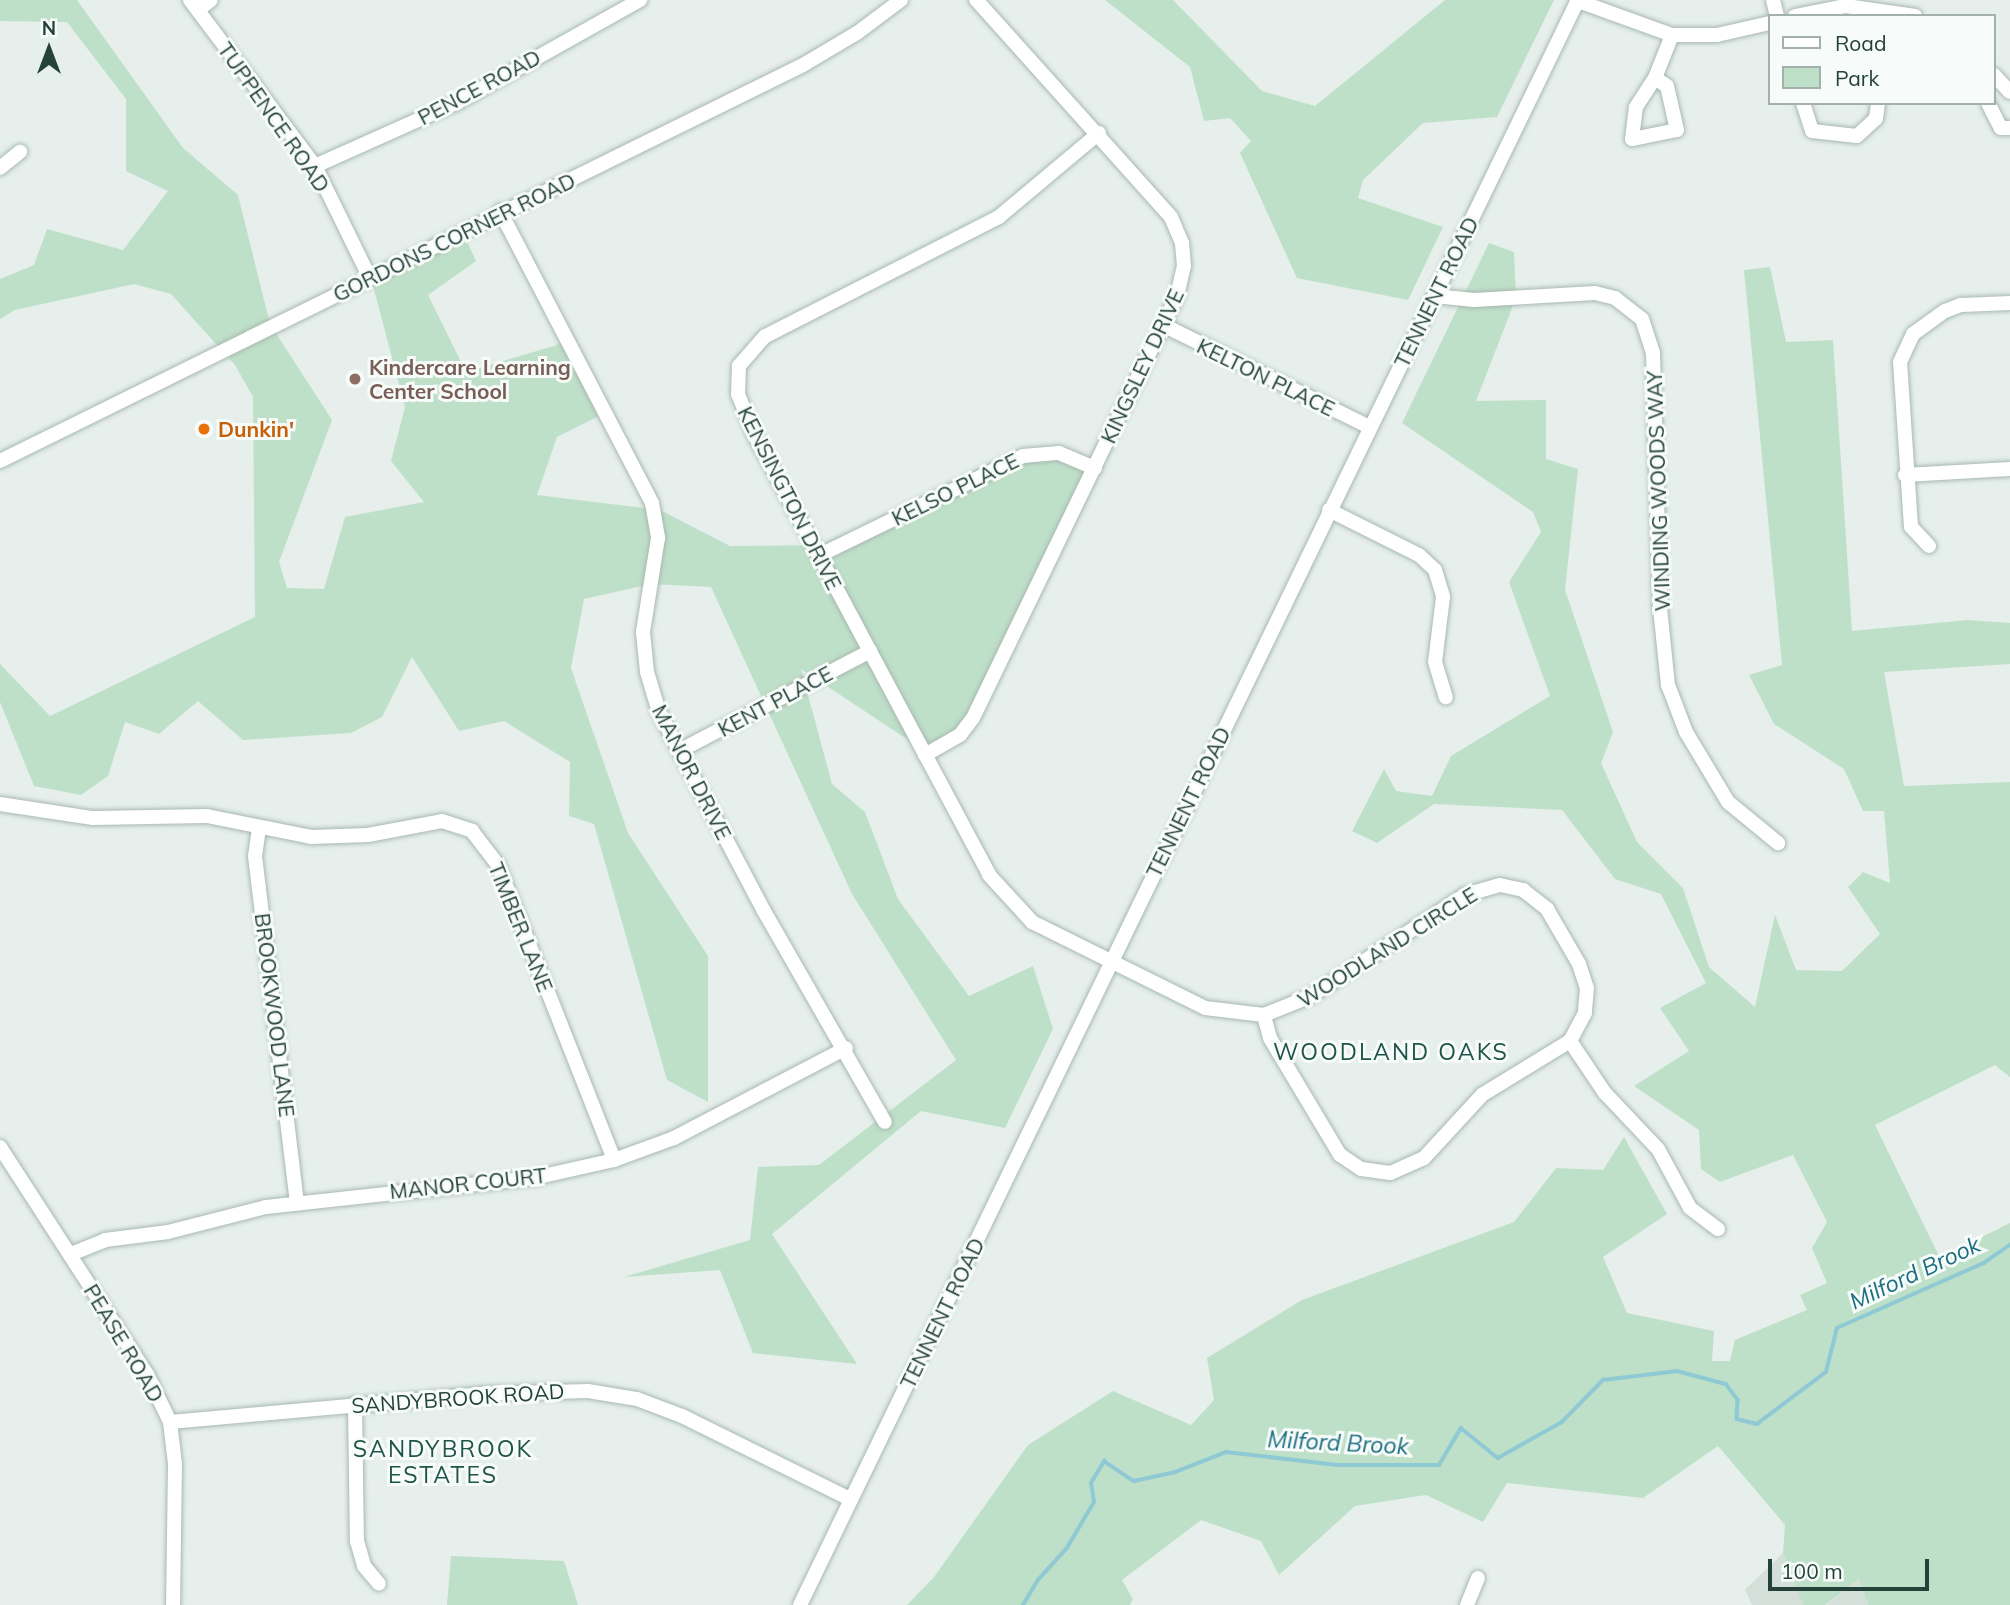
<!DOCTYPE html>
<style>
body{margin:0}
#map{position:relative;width:2010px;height:1605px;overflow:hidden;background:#e6efeb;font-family:Mulish,sans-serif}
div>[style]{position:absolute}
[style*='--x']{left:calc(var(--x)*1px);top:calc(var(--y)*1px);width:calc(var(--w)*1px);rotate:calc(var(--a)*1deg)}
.built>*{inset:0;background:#d4dfda}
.green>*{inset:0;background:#bfe0c8}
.stream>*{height:3.5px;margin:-1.75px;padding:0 1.75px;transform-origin:1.75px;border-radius:1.75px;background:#8ec9d4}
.roads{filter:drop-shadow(0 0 2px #a8b8b2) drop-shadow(0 0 2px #a8b8b2)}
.minor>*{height:14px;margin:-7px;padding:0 7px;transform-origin:7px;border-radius:7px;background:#fff}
.dots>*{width:19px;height:19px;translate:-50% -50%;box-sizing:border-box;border:4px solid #f7fbf9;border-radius:50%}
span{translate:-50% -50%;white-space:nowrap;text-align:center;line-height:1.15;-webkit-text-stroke:6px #f7fbf9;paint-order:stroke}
.street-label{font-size:21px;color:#24423a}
.education-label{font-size:21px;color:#785e54;font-weight:700}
.left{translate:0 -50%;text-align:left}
.food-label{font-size:21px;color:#c56008;font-weight:700}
.neighbourhood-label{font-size:23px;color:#1f5548;letter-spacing:2px}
.water-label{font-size:23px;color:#1c6f80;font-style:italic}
.legend{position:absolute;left:1768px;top:14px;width:228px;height:91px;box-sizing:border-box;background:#f7fbf9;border:2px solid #a3b1ad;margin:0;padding:9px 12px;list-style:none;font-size:21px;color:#24423a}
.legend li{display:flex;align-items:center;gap:14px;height:35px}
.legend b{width:35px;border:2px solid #a3b1ad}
.north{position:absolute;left:14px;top:14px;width:70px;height:70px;-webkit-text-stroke:5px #f7fbf9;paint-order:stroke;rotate:0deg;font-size:19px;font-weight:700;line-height:28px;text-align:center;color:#24423a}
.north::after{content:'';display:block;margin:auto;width:24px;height:32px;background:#24423a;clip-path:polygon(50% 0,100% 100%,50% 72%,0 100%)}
.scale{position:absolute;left:1768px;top:1559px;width:161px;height:32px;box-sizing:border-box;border:4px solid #24423a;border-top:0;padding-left:9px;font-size:21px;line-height:24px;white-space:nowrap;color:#24423a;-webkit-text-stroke:5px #f7fbf9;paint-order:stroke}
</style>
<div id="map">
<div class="built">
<i style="clip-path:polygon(1783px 1553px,1803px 1605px,1752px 1605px,1745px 1590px)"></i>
<i style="clip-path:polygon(1859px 1579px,1868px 1605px,1826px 1605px)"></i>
</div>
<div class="green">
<i style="clip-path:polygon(0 0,77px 0,183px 148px,238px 195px,270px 324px,332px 420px,279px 562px,287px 588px,324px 589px,345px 517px,424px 502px,391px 461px,405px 407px,370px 274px,461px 228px,476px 261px,428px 295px,466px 372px,574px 340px,611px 410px,557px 437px,537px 495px,660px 510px,730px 546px,822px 545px,1036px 448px,1098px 461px,957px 737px,928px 753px,801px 669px,832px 784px,865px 812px,898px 899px,969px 996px,1033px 966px,1053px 1029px,1005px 1128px,921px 1111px,772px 1234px,857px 1364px,753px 1353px,720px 1270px,624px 1277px,750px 1240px,758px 1167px,819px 1165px,956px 1060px,852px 894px,711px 587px,651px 584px,584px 599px,571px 668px,628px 833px,708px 956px,708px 1102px,667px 1080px,594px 824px,569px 816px,570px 762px,504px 721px,459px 731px,412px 657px,382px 717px,351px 733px,243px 740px,198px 701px,159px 734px,125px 722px,108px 776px,81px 795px,34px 786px,0 702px,0 664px,50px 716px,255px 617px,253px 397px,235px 365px,171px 294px,134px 284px,15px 310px,0 319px,0 279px,34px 265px,47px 229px,123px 250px,168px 191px,126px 171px,126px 99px,67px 22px,0 21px)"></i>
<i style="clip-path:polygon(1105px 0,1173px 0,1262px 91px,1315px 106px,1445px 0,1554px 0,1497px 117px,1423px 123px,1363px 180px,1358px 198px,1443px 227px,1408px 300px,1297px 278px,1240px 153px,1251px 141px,1230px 118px,1204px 121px,1190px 67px)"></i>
<i style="clip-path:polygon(1489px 243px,1514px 252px,1516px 298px,1476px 401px,1546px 400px,1546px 459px,1578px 469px,1565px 590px,1613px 732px,1601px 763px,1637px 842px,1683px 888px,1709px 967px,1755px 1007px,1775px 915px,1796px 970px,1842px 971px,1880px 934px,1848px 887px,1863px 872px,1890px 883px,1884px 811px,1863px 811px,1844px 769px,1774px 724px,1749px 675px,1782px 665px,1744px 270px,1770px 267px,1786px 342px,1833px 340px,1852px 631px,1968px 620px,2010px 623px,2010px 664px,1884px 672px,1904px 786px,2010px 782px,2010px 1077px,1995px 1065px,1875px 1125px,1940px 1258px,2010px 1223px,2010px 1605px,1868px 1605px,1859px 1579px,1825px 1605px,1803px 1605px,1783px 1553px,1785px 1525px,1718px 1446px,1643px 1498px,1507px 1483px,1483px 1522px,1426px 1495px,1355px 1506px,1279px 1575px,1261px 1541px,1201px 1520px,1122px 1580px,1133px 1599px,1130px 1605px,907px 1605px,934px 1577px,1028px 1445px,1113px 1391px,1191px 1425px,1214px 1400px,1207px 1358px,1302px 1300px,1514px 1222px,1556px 1168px,1603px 1170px,1624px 1137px,1667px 1214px,1603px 1257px,1627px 1313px,1714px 1331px,1712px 1361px,1730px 1361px,1735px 1340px,1807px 1310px,1800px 1295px,1827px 1283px,1812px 1248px,1827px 1222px,1793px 1155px,1720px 1182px,1701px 1169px,1699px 1130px,1634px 1086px,1689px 1051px,1660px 1008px,1706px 983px,1661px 894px,1615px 879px,1562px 810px,1434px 804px,1377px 843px,1352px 831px,1384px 769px,1396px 791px,1432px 796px,1451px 756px,1550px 696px,1509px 582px,1541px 532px,1533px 512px,1402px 423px)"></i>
<i style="clip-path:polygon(451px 1556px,564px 1561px,578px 1605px,447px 1605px)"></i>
</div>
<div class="stream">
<i style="--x:1023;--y:1605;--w:29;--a:-59"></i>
<i style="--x:1038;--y:1580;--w:43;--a:-47.8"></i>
<i style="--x:1067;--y:1548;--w:53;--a:-59.6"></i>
<i style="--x:1094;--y:1502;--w:19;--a:-99"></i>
<i style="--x:1091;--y:1483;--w:26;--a:-59"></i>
<i style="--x:1104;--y:1461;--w:36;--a:34"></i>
<i style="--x:1134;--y:1481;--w:40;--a:-12"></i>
<i style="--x:1173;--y:1473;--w:57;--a:-21.6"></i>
<i style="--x:1226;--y:1452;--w:114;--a:6.6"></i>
<i style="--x:1339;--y:1465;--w:100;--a:0"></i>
<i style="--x:1439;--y:1465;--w:43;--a:-59.3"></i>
<i style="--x:1461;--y:1428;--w:48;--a:39"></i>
<i style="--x:1498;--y:1458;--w:73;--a:-29.4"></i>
<i style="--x:1562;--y:1422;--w:59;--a:-45.7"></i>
<i style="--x:1603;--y:1380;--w:75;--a:-6.9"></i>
<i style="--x:1677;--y:1371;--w:51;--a:14.9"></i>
<i style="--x:1726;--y:1384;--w:20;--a:53"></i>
<i style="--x:1738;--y:1400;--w:19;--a:93"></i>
<i style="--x:1737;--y:1419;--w:21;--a:14"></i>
<i style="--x:1757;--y:1424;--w:86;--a:-37"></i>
<i style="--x:1826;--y:1372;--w:45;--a:-76"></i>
<i style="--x:1837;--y:1328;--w:161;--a:-23.9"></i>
<i style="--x:1984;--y:1263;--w:32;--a:-35"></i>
</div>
<div class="roads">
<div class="minor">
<i style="--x:190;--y:0;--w:208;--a:53"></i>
<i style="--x:315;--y:166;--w:123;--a:63.9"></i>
<i style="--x:1773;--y:0;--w:16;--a:76"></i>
<i style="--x:1578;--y:1;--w:100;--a:19.9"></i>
<i style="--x:1672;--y:35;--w:45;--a:0"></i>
<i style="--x:1717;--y:35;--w:54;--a:-12.8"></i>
<i style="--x:198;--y:10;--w:16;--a:-38"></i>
<i style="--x:1795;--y:16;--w:52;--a:-11.1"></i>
<i style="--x:1846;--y:6;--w:70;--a:8.2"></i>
<i style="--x:1994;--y:75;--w:23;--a:47"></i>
<i style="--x:1655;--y:78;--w:14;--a:34"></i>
<i style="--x:1667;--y:86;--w:45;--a:77.2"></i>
<i style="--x:1677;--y:130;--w:46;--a:168.7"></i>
<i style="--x:1632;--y:139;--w:32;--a:-83"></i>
<i style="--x:1636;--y:107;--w:35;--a:-57"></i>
<i style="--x:1655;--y:78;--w:46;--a:-68.4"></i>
<i style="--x:1803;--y:103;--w:29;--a:72"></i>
<i style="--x:1812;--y:131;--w:45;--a:6.3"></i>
<i style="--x:1857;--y:136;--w:26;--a:-43"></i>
<i style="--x:1876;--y:118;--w:15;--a:-82"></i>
<i style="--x:1988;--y:103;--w:28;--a:63"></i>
<i style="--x:2001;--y:128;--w:9;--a:0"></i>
<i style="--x:1099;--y:133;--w:131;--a:140"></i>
<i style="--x:999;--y:217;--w:263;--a:153"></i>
<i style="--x:765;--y:336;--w:40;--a:131"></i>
<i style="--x:739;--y:366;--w:28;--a:92"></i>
<i style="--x:738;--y:394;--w:43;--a:68.2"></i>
<i style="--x:754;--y:434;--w:500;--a:61.9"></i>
<i style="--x:989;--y:875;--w:64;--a:47.5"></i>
<i style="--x:1032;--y:922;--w:193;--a:26.4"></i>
<i style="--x:1205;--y:1008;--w:59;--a:6.8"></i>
<i style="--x:1264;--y:1015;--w:51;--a:-22"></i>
<i style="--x:1311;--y:996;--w:184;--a:-33.3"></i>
<i style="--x:1465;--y:895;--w:36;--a:-16"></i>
<i style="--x:1500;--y:885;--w:24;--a:12"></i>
<i style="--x:1523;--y:890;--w:31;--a:38"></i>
<i style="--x:1547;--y:909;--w:64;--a:59.8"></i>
<i style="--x:1579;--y:964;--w:25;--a:72"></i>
<i style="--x:1587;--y:988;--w:25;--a:95"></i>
<i style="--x:1585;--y:1013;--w:32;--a:118"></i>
<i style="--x:1570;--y:1041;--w:103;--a:148.5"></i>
<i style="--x:1482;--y:1095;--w:86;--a:132.6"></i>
<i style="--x:1424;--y:1158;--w:37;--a:156"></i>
<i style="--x:1390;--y:1173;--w:29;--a:-172"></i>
<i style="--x:1361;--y:1169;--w:25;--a:-146"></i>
<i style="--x:1340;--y:1155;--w:136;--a:-120.9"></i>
<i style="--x:1270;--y:1038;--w:24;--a:-105"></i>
<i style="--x:315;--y:166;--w:157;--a:-24.1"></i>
<i style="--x:458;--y:102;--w:209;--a:-29.3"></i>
<i style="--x:0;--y:168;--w:26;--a:-39"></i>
<i style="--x:500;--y:211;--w:329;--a:62.5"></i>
<i style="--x:652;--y:503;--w:36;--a:80"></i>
<i style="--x:658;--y:538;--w:95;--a:99.1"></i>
<i style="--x:643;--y:632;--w:40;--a:84.3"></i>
<i style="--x:647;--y:672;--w:42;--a:73.3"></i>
<i style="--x:659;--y:712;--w:225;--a:62.2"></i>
<i style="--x:764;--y:911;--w:243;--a:60.2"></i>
<i style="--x:1435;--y:296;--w:39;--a:6"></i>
<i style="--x:1474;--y:300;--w:121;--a:-3.3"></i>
<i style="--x:1595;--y:293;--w:21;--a:14"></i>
<i style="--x:1615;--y:298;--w:34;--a:38"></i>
<i style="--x:1642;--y:319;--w:36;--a:72"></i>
<i style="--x:1653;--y:353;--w:255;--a:88.4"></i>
<i style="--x:1660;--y:608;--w:77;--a:84.1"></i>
<i style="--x:1668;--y:685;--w:50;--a:69"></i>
<i style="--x:1686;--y:732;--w:82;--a:59"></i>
<i style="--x:1728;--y:802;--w:65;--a:39.4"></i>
<i style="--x:1163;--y:325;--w:230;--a:26.3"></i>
<i style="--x:0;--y:461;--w:895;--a:-26.25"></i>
<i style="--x:803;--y:65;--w:63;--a:-30.7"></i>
<i style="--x:857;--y:33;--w:55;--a:-36.9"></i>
<i style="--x:1905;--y:475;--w:105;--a:-3.3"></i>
<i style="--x:1329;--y:510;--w:101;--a:26.6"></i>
<i style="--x:1419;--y:555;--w:22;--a:43"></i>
<i style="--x:1435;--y:570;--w:28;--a:73"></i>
<i style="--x:1443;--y:597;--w:65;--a:97"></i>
<i style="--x:1435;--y:662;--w:37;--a:73"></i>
<i style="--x:1929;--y:546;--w:26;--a:-133"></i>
<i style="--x:1911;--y:527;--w:165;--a:-93.8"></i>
<i style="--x:1900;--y:362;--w:31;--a:-65"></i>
<i style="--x:1913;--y:334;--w:39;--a:-36"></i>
<i style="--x:1945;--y:311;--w:17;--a:-21"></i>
<i style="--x:1961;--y:305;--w:49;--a:-2.3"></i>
<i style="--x:820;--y:555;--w:226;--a:-26"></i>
<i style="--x:1023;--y:456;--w:36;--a:-5"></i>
<i style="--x:1059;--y:453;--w:39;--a:23"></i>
<i style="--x:679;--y:751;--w:216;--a:-27.6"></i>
<i style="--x:925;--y:755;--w:40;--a:-29.7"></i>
<i style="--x:960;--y:735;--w:21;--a:-53"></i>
<i style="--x:973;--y:718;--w:469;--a:-64.2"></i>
<i style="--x:1177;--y:296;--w:31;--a:-77"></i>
<i style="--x:1184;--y:266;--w:23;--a:-95"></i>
<i style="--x:1182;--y:243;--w:28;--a:-113"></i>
<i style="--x:1171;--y:217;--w:292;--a:-131.9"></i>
<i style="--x:0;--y:804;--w:94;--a:8.6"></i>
<i style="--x:93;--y:818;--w:114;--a:-1"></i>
<i style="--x:207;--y:816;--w:106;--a:11.4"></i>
<i style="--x:311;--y:837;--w:57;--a:-2"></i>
<i style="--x:368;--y:835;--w:75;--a:-10.7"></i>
<i style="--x:442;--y:821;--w:32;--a:18"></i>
<i style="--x:472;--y:831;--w:43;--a:52.6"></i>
<i style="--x:498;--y:865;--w:317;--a:68.5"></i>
<i style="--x:259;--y:828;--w:28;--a:98"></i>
<i style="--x:255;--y:856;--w:350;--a:83.1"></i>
<i style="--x:1570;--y:1041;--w:63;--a:56.1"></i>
<i style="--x:1605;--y:1093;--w:77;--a:46.6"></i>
<i style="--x:1658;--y:1149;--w:67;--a:61.5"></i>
<i style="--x:1690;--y:1208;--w:35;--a:37"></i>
<i style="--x:0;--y:1147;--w:270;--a:57.1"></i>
<i style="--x:147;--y:1374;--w:53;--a:64.4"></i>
<i style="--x:170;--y:1422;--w:42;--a:83.2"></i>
<i style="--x:175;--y:1464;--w:141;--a:90.8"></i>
<i style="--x:71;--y:1254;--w:37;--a:-22"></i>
<i style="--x:105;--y:1240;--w:64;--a:-7.2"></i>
<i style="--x:168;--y:1232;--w:101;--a:-14.3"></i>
<i style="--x:266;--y:1207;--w:270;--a:-6.2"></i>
<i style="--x:534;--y:1178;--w:82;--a:-12.7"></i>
<i style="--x:614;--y:1160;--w:64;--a:-20.1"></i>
<i style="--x:674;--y:1138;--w:194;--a:-27.6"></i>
<i style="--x:355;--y:1404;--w:137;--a:89.2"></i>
<i style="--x:357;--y:1541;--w:26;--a:74"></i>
<i style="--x:364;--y:1566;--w:23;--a:50"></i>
<i style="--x:170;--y:1422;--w:312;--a:-5.1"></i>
<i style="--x:481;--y:1394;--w:107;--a:-1.6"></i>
<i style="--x:588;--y:1391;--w:50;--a:9.3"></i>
<i style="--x:637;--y:1399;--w:48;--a:20.7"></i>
<i style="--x:682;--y:1416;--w:187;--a:26.3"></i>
<i style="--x:800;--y:1605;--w:1784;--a:-64.14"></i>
<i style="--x:1467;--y:1605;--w:29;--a:-68"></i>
</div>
</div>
<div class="dots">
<i style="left:355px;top:379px;background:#8d6e63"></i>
<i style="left:204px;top:429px;background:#e8710a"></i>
</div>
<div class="street-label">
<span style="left:479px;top:87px;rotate:-28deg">PENCE ROAD</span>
<span style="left:274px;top:117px;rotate:55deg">TUPPENCE ROAD</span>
<span style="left:454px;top:237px;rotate:-26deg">GORDONS CORNER ROAD</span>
<span style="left:1436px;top:292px;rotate:-64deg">TENNENT ROAD</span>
<span style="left:1142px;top:366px;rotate:-65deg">KINGSLEY DRIVE</span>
<span style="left:1266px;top:377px;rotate:26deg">KELTON PLACE</span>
<span style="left:955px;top:489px;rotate:-26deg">KELSO PLACE</span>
<span style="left:1658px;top:491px;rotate:-92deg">WINDING WOODS WAY</span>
<span style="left:790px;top:498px;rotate:63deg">KENSINGTON DRIVE</span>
<span style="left:775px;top:701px;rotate:-28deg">KENT PLACE</span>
<span style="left:692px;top:772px;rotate:63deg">MANOR DRIVE</span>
<span style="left:1188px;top:802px;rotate:-64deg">TENNENT ROAD</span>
<span style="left:521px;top:927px;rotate:68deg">TIMBER LANE</span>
<span style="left:1387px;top:947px;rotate:-32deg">WOODLAND CIRCLE</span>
<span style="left:275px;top:1015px;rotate:83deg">BROOKWOOD LANE</span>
<span style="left:468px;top:1183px;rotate:-6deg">MANOR COURT</span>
<span style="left:942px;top:1313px;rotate:-64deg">TENNENT ROAD</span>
<span style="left:124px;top:1343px;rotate:59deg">PEASE ROAD</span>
<span style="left:458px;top:1398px;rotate:-4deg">SANDYBROOK ROAD</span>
</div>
<div class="education-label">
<span class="left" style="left:369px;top:379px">Kindercare Learning<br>Center School</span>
</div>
<div class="food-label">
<span class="left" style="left:218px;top:429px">Dunkin'</span>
</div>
<div class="neighbourhood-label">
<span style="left:1391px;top:1052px">WOODLAND OAKS</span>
<span style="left:443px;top:1462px">SANDYBROOK<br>ESTATES</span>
</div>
<div class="water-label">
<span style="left:1915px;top:1273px;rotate:-25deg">Milford Brook</span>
<span style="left:1338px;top:1443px;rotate:3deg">Milford Brook</span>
</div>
<ul class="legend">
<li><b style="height:9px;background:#fff"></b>Road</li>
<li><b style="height:19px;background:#bfe0c8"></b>Park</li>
</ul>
<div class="north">N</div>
<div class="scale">100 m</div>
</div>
